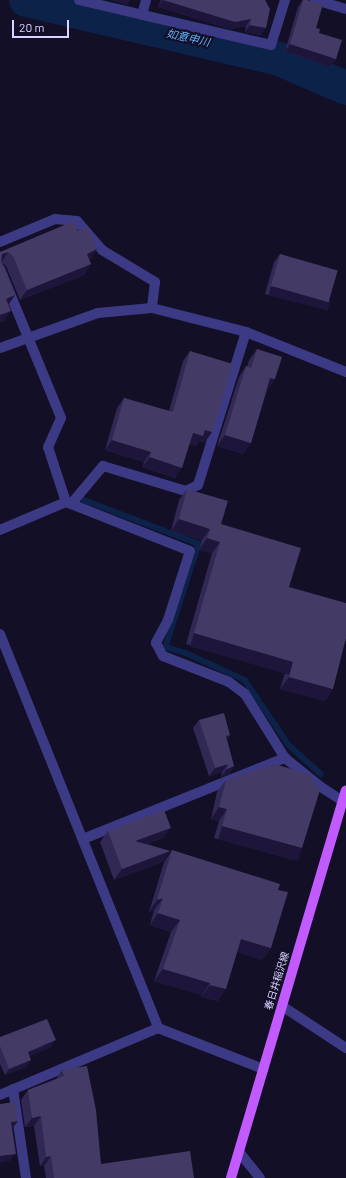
<!DOCTYPE html>
<meta charset="utf-8">
<style>
body{margin:0}
#map{position:relative;width:346px;height:1178px;overflow:hidden;background:#130f26;font-family:Barlow,"Noto Sans JP",sans-serif}
div>[style]{position:absolute}
[style*='--x']{left:calc(var(--x)*1px);top:calc(var(--y)*1px);width:calc(var(--w)*1px);rotate:calc(var(--a)*1deg)}
.stream>*{height:5.5px;margin:-2.75px;padding:0 2.75px;transform-origin:2.75px;border-radius:2.75px;background:#0c2248}
.river>*{height:34px;margin:-17px;padding:0 17px;transform-origin:17px;border-radius:17px;background:#0c2248}
.street>*{height:10px;margin:-5px;padding:0 5px;transform-origin:5px;border-radius:5px;background:#3d3a85}
.primary>*{height:10px;margin:-5px;padding:0 5px;transform-origin:5px;border-radius:5px;background:#c25bff}
.wall>*{inset:0;background:#312854}
.shaded-wall>*{inset:0;background:#1d163a;transform-origin:0 0}
.building>*{inset:0;background:#433a66;transform-origin:0 0}
span{translate:-50% -50%;white-space:nowrap;text-align:center;line-height:1.15;-webkit-text-stroke:4px #130f26;paint-order:stroke}
.street-label{font-size:10px;color:#d9d4ff}
.water-label{font-size:11px;color:#62b6ff;font-style:italic}
.scale{position:absolute;left:12px;top:20px;width:57px;height:18px;box-sizing:border-box;border:2px solid #d9d4ff;border-top:0;padding-left:5px;font-size:12px;line-height:14px;white-space:nowrap;color:#d9d4ff;-webkit-text-stroke:3px #130f26;paint-order:stroke}
</style>
<div id="map">
<div class="stream">
<i style="--x:84;--y:500;--w:123;--a:20.9"></i>
<i style="--x:199;--y:544;--w:108;--a:107.8"></i>
<i style="--x:166;--y:647;--w:21;--a:17"></i>
<i style="--x:186;--y:653;--w:65;--a:24.6"></i>
<i style="--x:245;--y:680;--w:78;--a:55.9"></i>
<i style="--x:289;--y:745;--w:43;--a:42.2"></i>
</div>
<div class="river">
<i style="--x:26;--y:0;--w:260;--a:13.1"></i>
<i style="--x:279;--y:59;--w:73;--a:23.4"></i>
</div>
<div class="street">
<i style="--x:79;--y:0;--w:197;--a:13.2"></i>
<i style="--x:271;--y:45;--w:47;--a:-72.7"></i>
<i style="--x:315;--y:0;--w:32;--a:16"></i>
<i style="--x:142;--y:15;--w:16;--a:-75"></i>
<i style="--x:0;--y:242;--w:60;--a:-22.7"></i>
<i style="--x:55;--y:219;--w:22;--a:5"></i>
<i style="--x:77;--y:221;--w:38;--a:49"></i>
<i style="--x:102;--y:250;--w:62;--a:31.1"></i>
<i style="--x:155;--y:282;--w:26;--a:97"></i>
<i style="--x:0;--y:269;--w:161;--a:67.7"></i>
<i style="--x:61;--y:418;--w:32;--a:114"></i>
<i style="--x:48;--y:447;--w:58;--a:71.9"></i>
<i style="--x:0;--y:348;--w:104;--a:-19.7"></i>
<i style="--x:98;--y:313;--w:54;--a:-5.3"></i>
<i style="--x:152;--y:308;--w:97;--a:14.3"></i>
<i style="--x:246;--y:332;--w:108;--a:21.8"></i>
<i style="--x:71;--y:504;--w:50;--a:-49.9"></i>
<i style="--x:103;--y:466;--w:87;--a:16.8"></i>
<i style="--x:186;--y:491;--w:13;--a:-27"></i>
<i style="--x:198;--y:485;--w:160;--a:-72.6"></i>
<i style="--x:0;--y:530;--w:72;--a:-23"></i>
<i style="--x:66;--y:502;--w:133;--a:21.6"></i>
<i style="--x:190;--y:551;--w:72;--a:107.7"></i>
<i style="--x:168;--y:620;--w:26;--a:118"></i>
<i style="--x:156;--y:643;--w:15;--a:62"></i>
<i style="--x:163;--y:656;--w:71;--a:21.5"></i>
<i style="--x:229;--y:682;--w:20;--a:37"></i>
<i style="--x:245;--y:694;--w:75;--a:58"></i>
<i style="--x:285;--y:758;--w:46;--a:38.9"></i>
<i style="--x:321;--y:787;--w:30;--a:33"></i>
<i style="--x:0;--y:634;--w:424;--a:68.1"></i>
<i style="--x:158;--y:1028;--w:113;--a:21.3"></i>
<i style="--x:83;--y:839;--w:218;--a:-21.9"></i>
<i style="--x:282;--y:1006;--w:77;--a:33.3"></i>
<i style="--x:13;--y:1089;--w:90;--a:81.7"></i>
<i style="--x:0;--y:1095;--w:172;--a:-23"></i>
<i style="--x:239;--y:1152;--w:33;--a:51"></i>
</div>
<div class="primary">
<i style="--x:231;--y:1178;--w:404;--a:-73.5"></i>
</div>
<div class="wall">
<i style="clip-path:polygon(161px 0,265px 0,261px 35px,245px 32px,246px 26px,230px 29px,158px 7px)"></i>
<i style="clip-path:polygon(303px 0,307px 0,316px 28px,336px 59px,330px 67px,285px 51px,298px 7px)"></i>
<i style="clip-path:polygon(78px 231px,97px 249px,89px 260px,91px 264px,84px 275px,20px 300px,6px 266px,2px 263px,15px 295px,9px 304px,4px 321px,0 252px)"></i>
<i style="clip-path:polygon(280px 254px,330px 301px,324px 309px,265px 294px,274px 262px)"></i>
<i style="clip-path:polygon(257px 349px,275px 379px,267px 390px,251px 443px,243px 454px,217px 446px,239px 377px,246px 366px,247px 367px,249px 360px)"></i>
<i style="clip-path:polygon(190px 351px,212px 432px,205px 442px,199px 441px,196px 446px,189px 444px,175px 478px,142px 467px,144px 462px,105px 450px,117px 408px,124px 398px,169px 411px,183px 361px)"></i>
<i style="clip-path:polygon(187px 489px,221px 524px,289px 587px,333px 689px,325px 701px,280px 689px,285px 673px,186px 644px,212px 553px,199px 550px,202px 540px,171px 531px,179px 500px)"></i>
<i style="clip-path:polygon(199px 720px,230px 735px,227px 740px,234px 766px,229px 774px,221px 777px,222px 772px,209px 776px,193px 728px)"></i>
<i style="clip-path:polygon(226px 780px,294px 860px,214px 838px,219px 821px,211px 819px,217px 792px)"></i>
<i style="clip-path:polygon(108px 831px,163px 838px,147px 844px,170px 851px,162px 862px,114px 880px,100px 842px)"></i>
<i style="clip-path:polygon(172px 850px,278px 890px,271px 948px,262px 960px,237px 952px,218px 1001px,201px 997px,202px 995px,154px 981px,171px 932px,150px 925px,154px 910px,149px 912px,164px 862px)"></i>
<i style="clip-path:polygon(0 1037px,51px 1047px,29px 1056px,31px 1060px,26px 1067px,5px 1075px,0 1064px)"></i>
<i style="clip-path:polygon(62px 1070px,101px 1164px,194px 1178px,46px 1178px,44px 1166px,40px 1166px,34px 1126px,25px 1127px,21px 1100px,28px 1090px,56px 1079px)"></i>
</div>
<div class="shaded-wall">
<i style="clip-path:polygon(110px 0,130px 0,127px 5px)"></i>
<i style="clip-path:polygon(163px 0,251px 19px,246px 26px,230px 29px,158px 7px)"></i>
<i style="clip-path:polygon(250px 25px,266px 28px,261px 35px,245px 32px)"></i>
<i style="clip-path:polygon(290px 44px,336px 59px,330px 67px,285px 51px)"></i>
<i style="clip-path:polygon(97px 249px,90px 260px,80px 264px,87px 254px)"></i>
<i style="clip-path:polygon(8px 252px,1px 263px,2px 254px)"></i>
<i style="clip-path:polygon(91px 264px,84px 275px,20px 300px,27px 290px)"></i>
<i style="left:271px;top:286px;width:61px;height:10px;rotate:14deg"></i>
<i style="clip-path:polygon(15px 295px,8px 305px,6px 299px)"></i>
<i style="clip-path:polygon(11px 311px,4px 321px,0 323px,0 315px)"></i>
<i style="clip-path:polygon(270px 378px,275px 379px,267px 390px,263px 389px)"></i>
<i style="clip-path:polygon(205px 430px,212px 432px,205px 442px,199px 441px,196px 446px,186px 443px,193px 433px)"></i>
<i style="clip-path:polygon(225px 435px,251px 443px,243px 454px,217px 446px)"></i>
<i style="clip-path:polygon(112px 440px,151px 452px,144px 462px,105px 450px)"></i>
<i style="clip-path:polygon(150px 457px,182px 468px,175px 478px,142px 467px)"></i>
<i style="clip-path:polygon(179px 519px,210px 529px,202px 540px,171px 531px)"></i>
<i style="clip-path:polygon(207px 538px,220px 542px,212px 553px,199px 550px)"></i>
<i style="left:194px;top:633px;width:103px;height:14px;rotate:16deg"></i>
<i style="clip-path:polygon(289px 677px,333px 689px,325px 701px,280px 689px)"></i>
<i style="clip-path:polygon(230px 735px,225px 743px,226px 736px)"></i>
<i style="clip-path:polygon(228px 764px,222px 772px,209px 776px,215px 768px)"></i>
<i style="clip-path:polygon(234px 766px,229px 774px,221px 777px,227px 769px)"></i>
<i style="clip-path:polygon(219px 807px,227px 809px,219px 821px,211px 819px)"></i>
<i style="left:222px;top:826px;width:83px;height:14px;rotate:15deg"></i>
<i style="clip-path:polygon(171px 828px,163px 838px,128px 851px,135px 841px)"></i>
<i style="clip-path:polygon(170px 851px,162px 862px,114px 880px,122px 869px)"></i>
<i style="clip-path:polygon(163px 898px,154px 910px,149px 912px,157px 900px)"></i>
<i style="clip-path:polygon(158px 913px,180px 920px,171px 932px,150px 925px)"></i>
<i style="clip-path:polygon(241px 939px,271px 948px,262px 960px,233px 951px)"></i>
<i style="clip-path:polygon(163px 969px,210px 983px,202px 995px,154px 981px)"></i>
<i style="clip-path:polygon(210px 985px,226px 989px,218px 1001px,201px 997px)"></i>
<i style="clip-path:polygon(56px 1040px,51px 1047px,23px 1059px,28px 1052px)"></i>
<i style="clip-path:polygon(31px 1060px,26px 1067px,5px 1075px,9px 1069px)"></i>
<i style="clip-path:polygon(41px 1116px,34px 1126px,25px 1127px,32px 1118px)"></i>
<i style="clip-path:polygon(18px 1121px,12px 1129px,11px 1122px)"></i>
<i style="clip-path:polygon(16px 1154px,10px 1161px,0 1163px,0 1156px)"></i>
<i style="clip-path:polygon(51px 1156px,44px 1166px,40px 1166px,46px 1157px)"></i>
</div>
<div class="building">
<i style="clip-path:polygon(163px 0,265px 0,270px 9px,266px 28px,250px 25px,251px 19px,235px 22px)"></i>
<i style="clip-path:polygon(303px 0,307px 0,323px 4px,316px 28px,320px 29px,319px 33px,342px 40px,336px 59px,290px 44px)"></i>
<i style="clip-path:polygon(74px 221px,78px 231px,88px 227px,97px 249px,87px 254px,91px 264px,27px 290px,13px 256px,8px 252px,2px 254px,1px 261px,15px 295px,6px 299px,11px 311px,0 315px,0 252px)"></i>
<i style="left:280px;top:254px;width:60px;height:33px;rotate:16deg"></i>
<i style="clip-path:polygon(257px 349px,282px 357px,275px 379px,270px 378px,251px 443px,225px 435px,246px 366px,251px 368px)"></i>
<i style="clip-path:polygon(190px 351px,233px 364px,212px 432px,205px 430px,203px 436px,193px 433px,182px 468px,150px 457px,151px 452px,112px 440px,124px 398px,173px 412px)"></i>
<i style="clip-path:polygon(187px 489px,228px 501px,221px 524px,301px 548px,289px 587px,346px 603px,346px 638px,333px 689px,289px 677px,293px 662px,194px 633px,220px 542px,207px 538px,210px 529px,179px 519px)"></i>
<i style="clip-path:polygon(224px 713px,230px 735px,226px 736px,234px 766px,227px 769px,228px 764px,215px 768px,199px 720px)"></i>
<i style="clip-path:polygon(274px 764px,309px 774px,320px 790px,302px 848px,222px 826px,227px 809px,219px 807px,226px 780px)"></i>
<i style="clip-path:polygon(164px 810px,171px 828px,135px 841px,170px 851px,122px 869px,108px 831px)"></i>
<i style="clip-path:polygon(172px 850px,280px 884px,278px 890px,288px 892px,271px 948px,241px 939px,226px 989px,210px 985px,210px 983px,163px 969px,180px 920px,158px 913px,163px 898px,157px 900px)"></i>
<i style="clip-path:polygon(47px 1019px,56px 1040px,28px 1052px,31px 1060px,9px 1069px,0 1046px,0 1037px)"></i>
<i style="clip-path:polygon(87px 1066px,96px 1110px,101px 1164px,190px 1151px,194px 1178px,54px 1178px,51px 1156px,46px 1157px,41px 1116px,32px 1118px,28px 1090px,64px 1076px,62px 1070px)"></i>
<i style="clip-path:polygon(15px 1102px,18px 1121px,11px 1122px,16px 1154px,0 1156px,0 1104px)"></i>
</div>
<div class="street-label">
<span style="left:277px;top:981px;rotate:-73deg">春日井稲沢線</span>
</div>
<div class="water-label">
<span style="left:188px;top:38px;rotate:13deg">如意申川</span>
</div>
<div class="scale">20 m</div>
</div>
